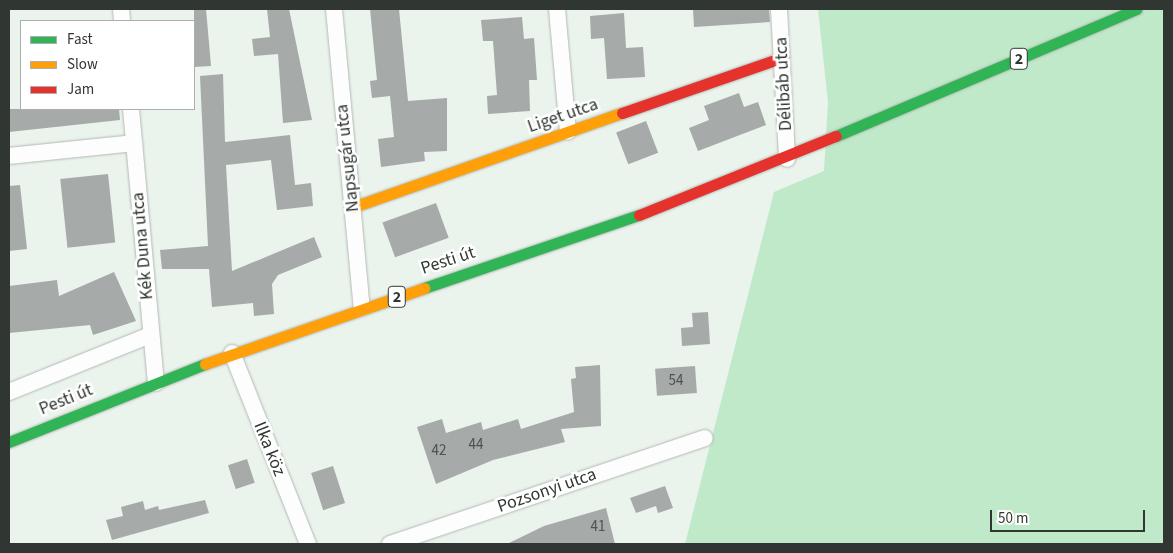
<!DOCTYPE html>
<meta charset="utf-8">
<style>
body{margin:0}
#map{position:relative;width:1173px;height:553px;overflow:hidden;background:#eaf3ec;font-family:"Source Sans 3",sans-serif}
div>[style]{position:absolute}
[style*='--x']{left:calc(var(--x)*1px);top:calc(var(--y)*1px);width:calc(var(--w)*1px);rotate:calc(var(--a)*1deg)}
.green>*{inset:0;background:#c0e9c9}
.building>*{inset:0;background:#a6aaa9;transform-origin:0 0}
.roads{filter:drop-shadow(0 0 1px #b2b9b3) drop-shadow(0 0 1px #b2b9b3)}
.street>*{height:16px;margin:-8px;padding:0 8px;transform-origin:8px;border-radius:8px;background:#fcfdfc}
.fast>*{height:11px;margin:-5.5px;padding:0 5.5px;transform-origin:5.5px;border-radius:5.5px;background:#30b455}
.slow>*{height:11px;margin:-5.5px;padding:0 5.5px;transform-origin:5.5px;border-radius:5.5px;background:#ff9f0a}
.jam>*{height:11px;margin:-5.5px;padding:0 5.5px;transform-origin:5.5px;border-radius:5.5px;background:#e5322d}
span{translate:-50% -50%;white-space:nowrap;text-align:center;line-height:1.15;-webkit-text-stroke:5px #fff;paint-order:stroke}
.number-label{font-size:15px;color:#4e534f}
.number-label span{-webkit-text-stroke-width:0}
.shield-label span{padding:1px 4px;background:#fff;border:1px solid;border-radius:4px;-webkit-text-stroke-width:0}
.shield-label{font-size:16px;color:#303631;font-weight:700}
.street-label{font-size:18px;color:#303631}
.frame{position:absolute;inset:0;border:10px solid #303631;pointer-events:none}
.legend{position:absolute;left:20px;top:20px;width:175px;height:90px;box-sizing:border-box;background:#fff;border:1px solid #acafad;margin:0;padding:6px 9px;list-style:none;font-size:15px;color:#303631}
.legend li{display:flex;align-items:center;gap:10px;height:25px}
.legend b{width:25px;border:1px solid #acafad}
.scale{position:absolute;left:990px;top:510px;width:155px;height:22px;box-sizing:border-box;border:2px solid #303631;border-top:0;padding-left:6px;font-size:15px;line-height:18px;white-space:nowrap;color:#303631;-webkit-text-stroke:4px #fff;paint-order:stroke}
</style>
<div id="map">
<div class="green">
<i style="clip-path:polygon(818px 9px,1164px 9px,1164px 544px,685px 544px,774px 192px,824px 171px,828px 102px)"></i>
</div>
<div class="building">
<i style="clip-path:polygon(194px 9px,206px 9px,211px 66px,194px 67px)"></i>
<i style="clip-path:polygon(267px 9px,289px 9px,312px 120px,283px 123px,278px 54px,254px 56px,252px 39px,270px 37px)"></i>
<i style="clip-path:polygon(370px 9px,399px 9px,408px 101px,447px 98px,447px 151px,424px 152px,425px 161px,381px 167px,378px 139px,394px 137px,390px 96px,372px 98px,370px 81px,377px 80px)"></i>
<i style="clip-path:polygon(693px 9px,769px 9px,770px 22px,694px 27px)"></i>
<i style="clip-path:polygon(624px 13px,626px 48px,643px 47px,645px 77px,607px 79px,604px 38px,591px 39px,590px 16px)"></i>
<i style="clip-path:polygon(522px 17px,524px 39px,534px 38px,537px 80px,529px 80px,530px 111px,488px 114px,487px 96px,497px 95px,493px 41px,483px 41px,481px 20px)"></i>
<i style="clip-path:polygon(223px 74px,225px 142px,290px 135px,295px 185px,311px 183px,313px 206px,277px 210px,271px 160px,226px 165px,232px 271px,314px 237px,322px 257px,278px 275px,272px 284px,274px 314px,254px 316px,253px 303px,212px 307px,209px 269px,162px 269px,160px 250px,208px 246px,200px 76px)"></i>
<i style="clip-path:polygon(739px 93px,744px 107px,758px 102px,766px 125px,698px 151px,689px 128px,709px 120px,704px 106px)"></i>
<i style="clip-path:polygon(9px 109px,119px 109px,120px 120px,9px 132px)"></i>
<i style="left:646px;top:121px;width:34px;height:32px;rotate:69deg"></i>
<i style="left:108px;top:174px;width:69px;height:48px;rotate:84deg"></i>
<i style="clip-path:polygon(20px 185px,27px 249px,9px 251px,9px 186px)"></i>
<i style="left:436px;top:203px;width:37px;height:57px;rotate:70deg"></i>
<i style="clip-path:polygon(114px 272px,136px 321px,93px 335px,90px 325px,9px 333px,9px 286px,57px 280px,59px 296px)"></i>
<i style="clip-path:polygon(708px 312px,710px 344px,682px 346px,681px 328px,693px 327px,692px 313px)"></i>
<i style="clip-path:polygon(600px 365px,601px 426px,561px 429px,565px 442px,493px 460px,436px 484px,417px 427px,442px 419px,446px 433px,481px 422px,483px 430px,518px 419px,521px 429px,574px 412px,571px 379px,576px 378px,575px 367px)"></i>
<i style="left:695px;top:366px;width:27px;height:40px;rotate:86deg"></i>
<i style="left:247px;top:459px;width:25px;height:20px;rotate:72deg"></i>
<i style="left:333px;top:466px;width:39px;height:23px;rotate:72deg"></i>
<i style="clip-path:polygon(665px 486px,673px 508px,658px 513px,656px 506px,636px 513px,630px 498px)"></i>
<i style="clip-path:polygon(205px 500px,209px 513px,112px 540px,106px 520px,123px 516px,121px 507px,143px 501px,145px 510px,158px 506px,159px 510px)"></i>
<i style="clip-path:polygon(606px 508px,615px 544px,507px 544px,544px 526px)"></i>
</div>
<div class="roads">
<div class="street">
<i style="--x:121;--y:9;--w:12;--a:85"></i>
<i style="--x:334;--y:9;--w:300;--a:84.7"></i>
<i style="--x:557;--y:9;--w:123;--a:84.9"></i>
<i style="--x:779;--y:9;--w:150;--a:86.9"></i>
<i style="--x:131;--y:109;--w:275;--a:84.8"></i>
<i style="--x:9;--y:156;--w:126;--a:-5.9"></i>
<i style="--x:232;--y:353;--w:206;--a:68.3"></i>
<i style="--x:9;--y:392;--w:152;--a:-22"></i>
<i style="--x:390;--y:544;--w:332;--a:-18.6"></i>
</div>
<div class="fast">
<i style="--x:836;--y:136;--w:326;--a:-22.9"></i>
<i style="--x:424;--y:288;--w:227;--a:-18.8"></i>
<i style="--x:9;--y:442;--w:211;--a:-21.7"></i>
</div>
<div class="slow">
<i style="--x:353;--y:207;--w:285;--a:-19.3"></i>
<i style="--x:205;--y:364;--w:232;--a:-19.1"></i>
</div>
<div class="jam">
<i style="--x:622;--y:113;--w:171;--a:-19.1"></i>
<i style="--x:639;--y:215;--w:212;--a:-21.9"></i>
</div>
</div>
<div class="number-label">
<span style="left:676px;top:381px">54</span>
<span style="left:476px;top:445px">44</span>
<span style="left:439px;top:451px">42</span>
<span style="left:598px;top:527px">41</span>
</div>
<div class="shield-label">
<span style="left:1019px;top:59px">2</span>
<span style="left:397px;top:297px">2</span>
</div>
<div class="street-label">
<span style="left:784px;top:84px;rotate:-93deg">Délibáb utca</span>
<span style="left:563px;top:116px;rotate:-19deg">Liget utca</span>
<span style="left:348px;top:158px;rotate:-96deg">Napsugár utca</span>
<span style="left:143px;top:246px;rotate:-95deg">Kék Duna utca</span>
<span style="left:448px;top:261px;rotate:-18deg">Pesti út</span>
<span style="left:66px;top:400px;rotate:-22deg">Pesti út</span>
<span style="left:269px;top:449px;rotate:68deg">Ilka köz</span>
<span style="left:547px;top:491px;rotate:-19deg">Pozsonyi utca</span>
</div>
<div class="frame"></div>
<ul class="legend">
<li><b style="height:6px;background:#30b455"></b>Fast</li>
<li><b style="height:6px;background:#ff9f0a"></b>Slow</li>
<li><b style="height:6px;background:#e5322d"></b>Jam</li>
</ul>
<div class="scale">50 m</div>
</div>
